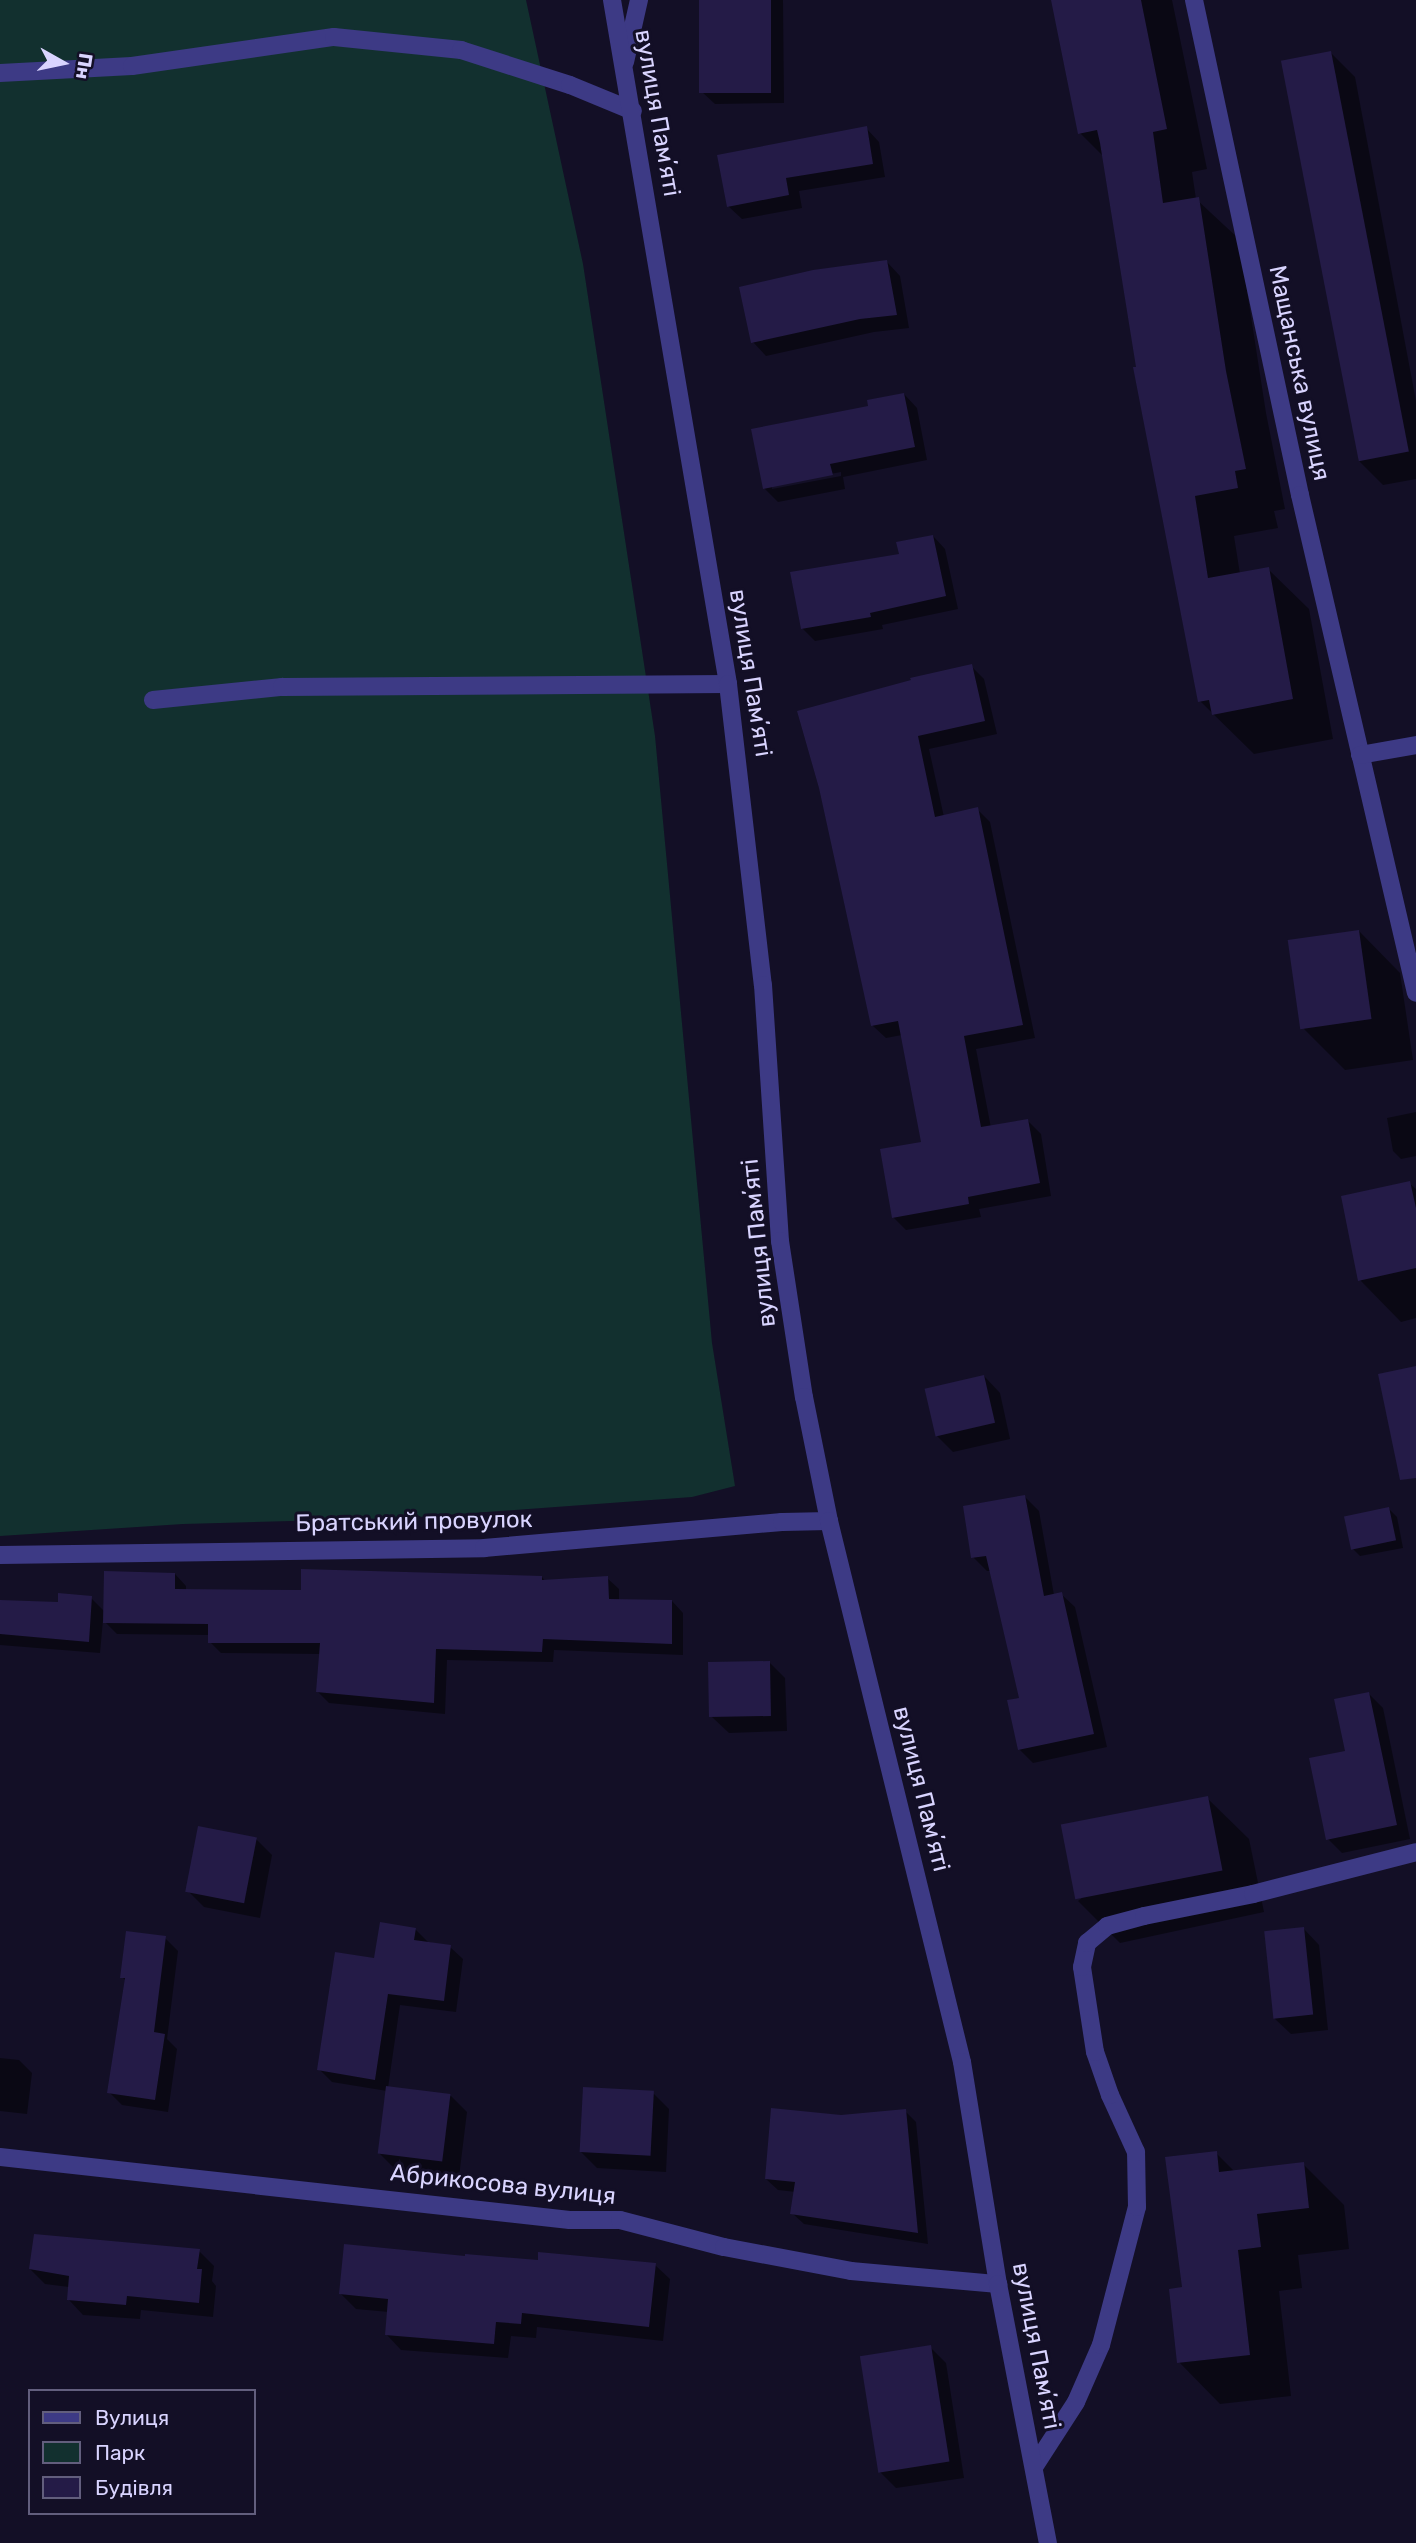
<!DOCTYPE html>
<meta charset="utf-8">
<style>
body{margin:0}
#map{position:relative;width:1416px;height:2543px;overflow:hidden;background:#130f26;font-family:Rubik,sans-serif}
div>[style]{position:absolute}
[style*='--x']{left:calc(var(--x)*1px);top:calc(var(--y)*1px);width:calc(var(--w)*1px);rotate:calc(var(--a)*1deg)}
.green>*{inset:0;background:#12302f}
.shadow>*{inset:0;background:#0007}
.building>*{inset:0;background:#241b47;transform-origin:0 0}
.service>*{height:18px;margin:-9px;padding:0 9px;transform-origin:9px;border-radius:9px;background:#3d3a85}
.minor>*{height:18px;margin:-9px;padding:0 9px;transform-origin:9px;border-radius:9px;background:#3d3a85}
.tertiary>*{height:18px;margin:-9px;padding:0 9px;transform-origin:9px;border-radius:9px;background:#3d3a85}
span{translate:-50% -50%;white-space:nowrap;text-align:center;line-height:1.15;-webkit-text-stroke:6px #130f26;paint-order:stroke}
.street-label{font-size:24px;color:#d9d4ff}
.legend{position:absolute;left:28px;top:2389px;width:228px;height:126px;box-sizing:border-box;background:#130f26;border:2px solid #625e7d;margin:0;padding:9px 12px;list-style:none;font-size:21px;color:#d9d4ff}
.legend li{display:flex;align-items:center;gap:14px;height:35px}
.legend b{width:35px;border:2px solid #625e7d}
.north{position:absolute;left:28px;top:28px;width:70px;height:70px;-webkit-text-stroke:5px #130f26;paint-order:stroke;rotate:99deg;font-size:19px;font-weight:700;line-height:28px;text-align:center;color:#d9d4ff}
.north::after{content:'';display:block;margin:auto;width:24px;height:32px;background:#d9d4ff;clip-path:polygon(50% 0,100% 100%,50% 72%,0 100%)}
</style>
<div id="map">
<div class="green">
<i style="clip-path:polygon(0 0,526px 0,583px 264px,655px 736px,712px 1343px,735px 1486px,692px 1497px,405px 1518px,183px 1524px,0 1536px)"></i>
</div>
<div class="shadow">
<i style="clip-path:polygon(701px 0,783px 0,784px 103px,715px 104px,702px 92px)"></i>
<i style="clip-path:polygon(1053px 0,1172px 0,1207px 169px,1192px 172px,1196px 199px,1239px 239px,1266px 413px,1285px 509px,1274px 511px,1278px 528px,1234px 536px,1240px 574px,1268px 569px,1309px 609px,1333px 739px,1254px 754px,1200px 701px,1138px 368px,1104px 157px,1080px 133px)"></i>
<i style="clip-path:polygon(1331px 53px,1355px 77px,1416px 401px,1416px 479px,1383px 485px,1359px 461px)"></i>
<i style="clip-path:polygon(866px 128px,879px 142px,885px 177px,799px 191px,802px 208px,742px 219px,728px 206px)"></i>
<i style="clip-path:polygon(887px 262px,900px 276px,909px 328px,874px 332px,766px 356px,753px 342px)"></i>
<i style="clip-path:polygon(evenodd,904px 394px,917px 408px,927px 460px,843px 477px,845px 489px,778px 502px,764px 488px,870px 408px,904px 394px,841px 472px,841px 476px,772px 489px,772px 485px,841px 472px)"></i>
<i style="clip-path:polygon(933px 536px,945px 549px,958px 609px,882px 625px,883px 629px,815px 641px,802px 628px,901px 555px)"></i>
<i style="clip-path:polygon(971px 666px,984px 679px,997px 734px,929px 749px,944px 817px,977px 809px,990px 822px,1035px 1038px,976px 1049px,991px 1128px,1028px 1121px,1041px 1134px,1051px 1196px,979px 1209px,981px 1217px,906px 1230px,893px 1217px,923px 1143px,902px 1035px,886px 1038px,873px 1026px,821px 787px)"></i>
<i style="clip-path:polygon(1359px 931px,1400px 973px,1413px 1060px,1345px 1070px,1304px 1029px)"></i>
<i style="clip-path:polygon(1416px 1112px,1416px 1156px,1401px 1159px,1393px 1151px,1387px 1118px)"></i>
<i style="clip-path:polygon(1409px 1183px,1416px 1189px,1416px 1318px,1401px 1322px,1360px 1280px)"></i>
<i style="clip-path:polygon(984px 1376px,1000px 1393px,1010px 1439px,953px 1452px,937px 1436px)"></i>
<i style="clip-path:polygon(1025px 1497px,1039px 1511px,1054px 1595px,1061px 1594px,1075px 1607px,1107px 1747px,1033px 1763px,1019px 1749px,1021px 1699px,991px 1571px,987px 1571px,973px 1557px)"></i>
<i style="clip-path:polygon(1389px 1509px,1397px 1517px,1403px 1548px,1360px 1556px,1352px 1548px)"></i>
<i style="clip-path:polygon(175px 1574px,186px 1586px,186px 1591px,302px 1592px,542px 1577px,546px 1582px,607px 1578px,619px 1589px,619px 1601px,672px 1601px,683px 1613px,683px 1655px,554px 1650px,553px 1662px,447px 1660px,445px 1714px,329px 1703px,318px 1692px,321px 1654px,221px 1653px,210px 1642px,210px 1635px,117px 1634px,103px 1620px,100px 1653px,0 1645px,0 1602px,59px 1604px,91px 1598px,105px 1612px)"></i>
<i style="clip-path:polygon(769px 1662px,785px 1678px,787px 1731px,729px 1733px,712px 1717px)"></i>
<i style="clip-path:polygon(1369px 1694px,1383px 1708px,1410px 1839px,1342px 1853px,1328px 1839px,1347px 1752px)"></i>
<i style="clip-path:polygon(1207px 1798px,1249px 1839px,1264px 1912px,1120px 1943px,1078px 1901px)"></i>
<i style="clip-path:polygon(256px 1839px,272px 1855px,260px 1918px,204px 1907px,188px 1891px)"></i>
<i style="clip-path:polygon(1303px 1928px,1319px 1945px,1328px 2030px,1291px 2034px,1274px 2018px)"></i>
<i style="clip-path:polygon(415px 1929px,428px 1942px,450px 1947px,463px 1959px,456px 2012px,400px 2005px,388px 2088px,451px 2096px,467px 2112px,459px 2177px,395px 2169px,379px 2153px,387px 2091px,332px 2082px,319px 2069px,376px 1960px)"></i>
<i style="clip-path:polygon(165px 1938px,178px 1951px,167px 2039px,177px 2049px,168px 2112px,122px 2105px,109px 2092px,126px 1981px,122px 1977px)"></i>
<i style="clip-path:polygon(0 2058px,19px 2060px,32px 2073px,27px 2114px,0 2111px)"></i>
<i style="clip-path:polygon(653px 2093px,669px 2109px,666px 2172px,597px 2168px,581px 2152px)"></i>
<i style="clip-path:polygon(905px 2111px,916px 2122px,928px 2244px,804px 2224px,792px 2213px,796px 2192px,778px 2190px,766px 2179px,841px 2117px)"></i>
<i style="clip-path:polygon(1216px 2153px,1235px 2172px,1303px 2164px,1344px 2205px,1349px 2249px,1298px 2255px,1302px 2288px,1279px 2291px,1291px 2396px,1220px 2404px,1179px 2362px,1183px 2289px)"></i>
<i style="clip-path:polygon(199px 2251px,214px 2266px,212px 2281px,216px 2286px,213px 2317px,141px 2310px,140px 2319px,83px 2315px,69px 2300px,69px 2287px,45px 2284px,30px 2269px)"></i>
<i style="clip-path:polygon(466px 2258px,655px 2265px,670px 2279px,663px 2341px,537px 2327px,536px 2338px,511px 2336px,508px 2358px,401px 2350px,387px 2335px,389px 2312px,356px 2309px,341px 2294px)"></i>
<i style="clip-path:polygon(930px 2347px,946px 2363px,964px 2478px,896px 2488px,880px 2472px)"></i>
</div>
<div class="building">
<i style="left:699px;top:0;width:72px;height:93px"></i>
<i style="clip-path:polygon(1051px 0,1141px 0,1167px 129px,1153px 132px,1163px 203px,1199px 197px,1226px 371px,1246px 469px,1235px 471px,1238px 488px,1195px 496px,1208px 578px,1269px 567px,1293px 699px,1212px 715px,1209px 700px,1198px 702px,1133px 367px,1136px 367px,1100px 143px,1097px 130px,1078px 134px)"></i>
<i style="left:1331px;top:51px;width:408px;height:51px;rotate:79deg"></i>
<i style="clip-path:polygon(867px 126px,873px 164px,786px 178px,789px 195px,727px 207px,717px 155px)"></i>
<i style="clip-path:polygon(887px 260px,897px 315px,860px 319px,751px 343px,739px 287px,813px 270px)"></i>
<i style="clip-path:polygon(904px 393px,915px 447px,830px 464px,833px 475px,763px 489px,751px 429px,868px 406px,867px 400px)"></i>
<i style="clip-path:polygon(933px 535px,946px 596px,870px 613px,871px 617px,801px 629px,790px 572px,899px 554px,896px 542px)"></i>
<i style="clip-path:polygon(972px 664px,985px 721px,918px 736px,935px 817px,978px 807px,1023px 1025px,964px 1036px,981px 1127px,1028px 1119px,1040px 1183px,968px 1197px,969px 1204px,892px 1218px,880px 1149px,921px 1142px,898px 1021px,871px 1026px,819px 788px,797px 711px,911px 680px,910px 678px)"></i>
<i style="left:1359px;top:930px;width:90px;height:72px;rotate:82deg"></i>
<i style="clip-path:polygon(1410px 1181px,1416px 1208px,1416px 1268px,1358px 1281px,1341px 1196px)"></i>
<i style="clip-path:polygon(1416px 1366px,1416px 1478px,1400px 1480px,1378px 1374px)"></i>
<i style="left:984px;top:1375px;width:49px;height:61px;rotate:77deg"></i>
<i style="clip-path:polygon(1025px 1495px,1044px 1596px,1062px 1592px,1094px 1734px,1018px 1750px,1007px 1700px,1019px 1698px,986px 1556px,971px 1558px,963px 1506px)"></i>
<i style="left:1389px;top:1507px;width:34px;height:46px;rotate:78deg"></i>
<i style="clip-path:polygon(301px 1569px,542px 1576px,542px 1580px,608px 1576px,609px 1599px,672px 1600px,672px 1644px,543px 1639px,542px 1652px,436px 1649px,434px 1703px,316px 1692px,320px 1643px,208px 1643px,208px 1624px,103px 1623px,104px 1571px,175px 1573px,175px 1589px,301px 1590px)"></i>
<i style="clip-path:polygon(58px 1593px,92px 1596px,89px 1642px,0 1634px,0 1600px,58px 1602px)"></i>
<i style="left:770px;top:1661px;width:55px;height:62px;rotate:89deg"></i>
<i style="clip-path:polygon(1369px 1692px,1397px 1825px,1326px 1840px,1309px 1758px,1345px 1751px,1334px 1699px)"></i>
<i style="left:1208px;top:1796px;width:76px;height:150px;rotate:79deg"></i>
<i style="left:198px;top:1826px;width:60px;height:67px;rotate:11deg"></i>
<i style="clip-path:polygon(380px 1922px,416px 1928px,414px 1940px,451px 1945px,444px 2001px,388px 1994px,375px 2080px,317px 2070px,335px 1952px,374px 1958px)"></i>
<i style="left:1304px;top:1927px;width:88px;height:40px;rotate:84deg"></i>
<i style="clip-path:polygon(126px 1931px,166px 1936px,154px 2032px,165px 2034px,155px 2100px,107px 2093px,125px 1978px,120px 1978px)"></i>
<i style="left:386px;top:2086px;width:65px;height:68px;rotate:7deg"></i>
<i style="left:583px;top:2087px;width:71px;height:65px;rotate:3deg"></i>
<i style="clip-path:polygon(771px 2108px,841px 2115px,906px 2109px,918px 2233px,790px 2214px,795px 2182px,765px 2179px)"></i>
<i style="clip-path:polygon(1217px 2151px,1219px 2172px,1304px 2162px,1309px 2208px,1257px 2214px,1261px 2247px,1238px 2250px,1250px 2355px,1177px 2363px,1169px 2289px,1182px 2287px,1165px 2157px)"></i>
<i style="clip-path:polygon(34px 2234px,200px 2249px,197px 2269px,202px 2269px,199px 2303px,127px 2296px,126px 2305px,67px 2300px,69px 2276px,29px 2269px)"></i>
<i style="clip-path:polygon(344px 2244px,465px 2256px,465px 2254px,538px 2260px,538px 2252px,656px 2263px,649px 2327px,522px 2313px,521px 2324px,496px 2322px,494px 2344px,385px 2335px,388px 2299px,339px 2294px)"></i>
<i style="left:931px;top:2345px;width:118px;height:72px;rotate:81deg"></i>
</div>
<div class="service">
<i style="--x:0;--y:73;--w:132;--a:-3"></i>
<i style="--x:132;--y:66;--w:204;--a:-8.2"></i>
<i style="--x:334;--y:37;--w:128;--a:5.8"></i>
<i style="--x:461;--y:50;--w:114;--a:17.8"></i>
<i style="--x:570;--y:85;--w:68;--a:22.4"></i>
<i style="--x:153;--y:700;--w:130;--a:-5.8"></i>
<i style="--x:282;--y:687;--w:446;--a:-0.4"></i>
</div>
<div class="minor">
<i style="--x:1194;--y:0;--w:506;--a:77.91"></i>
<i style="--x:1300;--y:495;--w:511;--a:76.89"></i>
<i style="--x:625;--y:62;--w:64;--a:-77.3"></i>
<i style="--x:1360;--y:755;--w:57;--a:-10.1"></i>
<i style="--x:0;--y:1555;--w:484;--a:-0.8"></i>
<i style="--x:484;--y:1548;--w:299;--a:-5"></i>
<i style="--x:782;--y:1522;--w:47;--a:-1.2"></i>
<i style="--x:0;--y:2157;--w:573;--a:6.31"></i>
<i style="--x:570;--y:2220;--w:50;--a:0"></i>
<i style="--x:620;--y:2220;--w:107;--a:14.6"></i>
<i style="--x:724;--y:2247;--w:129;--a:10.7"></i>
<i style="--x:851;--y:2271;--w:148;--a:5.1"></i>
<i style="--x:1034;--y:2467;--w:77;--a:-57.1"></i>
<i style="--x:1076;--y:2402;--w:62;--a:-66.3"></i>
<i style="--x:1101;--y:2345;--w:143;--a:-75.4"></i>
<i style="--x:1137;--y:2207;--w:55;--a:-91"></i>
<i style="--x:1136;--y:2152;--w:63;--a:-114.5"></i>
<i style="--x:1110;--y:2095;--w:46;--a:-109.2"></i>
<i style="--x:1095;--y:2052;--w:86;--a:-98.7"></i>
<i style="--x:1082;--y:1967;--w:25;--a:-78"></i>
<i style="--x:1087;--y:1943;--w:26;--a:-40"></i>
<i style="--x:1107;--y:1926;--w:38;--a:-15"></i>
<i style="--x:1144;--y:1916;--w:111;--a:-11.4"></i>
<i style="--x:1253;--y:1894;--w:168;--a:-14.4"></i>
</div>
<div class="tertiary">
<i style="--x:612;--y:0;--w:694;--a:80.37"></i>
<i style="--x:728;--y:684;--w:303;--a:83.4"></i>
<i style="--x:763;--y:985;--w:257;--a:86.2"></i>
<i style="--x:780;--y:1241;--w:158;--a:81.3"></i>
<i style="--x:804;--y:1397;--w:126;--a:78.6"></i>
<i style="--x:829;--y:1521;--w:557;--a:76.19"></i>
<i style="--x:962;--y:2062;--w:225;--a:80.8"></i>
<i style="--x:998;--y:2284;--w:264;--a:79.1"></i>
</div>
<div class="street-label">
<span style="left:657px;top:113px;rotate:80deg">вулиця Памʼяті</span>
<span style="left:1299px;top:373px;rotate:78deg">Мащанська вулиця</span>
<span style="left:750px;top:673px;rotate:81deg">вулиця Памʼяті</span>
<span style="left:759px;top:1243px;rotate:-96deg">вулиця Памʼяті</span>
<span style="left:414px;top:1522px;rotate:-1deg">Братський провулок</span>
<span style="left:921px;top:1789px;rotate:76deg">вулиця Памʼяті</span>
<span style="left:503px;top:2185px;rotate:6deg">Абрикосова вулиця</span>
<span style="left:1036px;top:2346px;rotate:79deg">вулиця Памʼяті</span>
</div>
<ul class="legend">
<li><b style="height:9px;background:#3d3a85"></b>Вулиця</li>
<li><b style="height:19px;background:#12302f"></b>Парк</li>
<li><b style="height:19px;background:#241b47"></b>Будівля</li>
</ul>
<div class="north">Пн</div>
</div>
